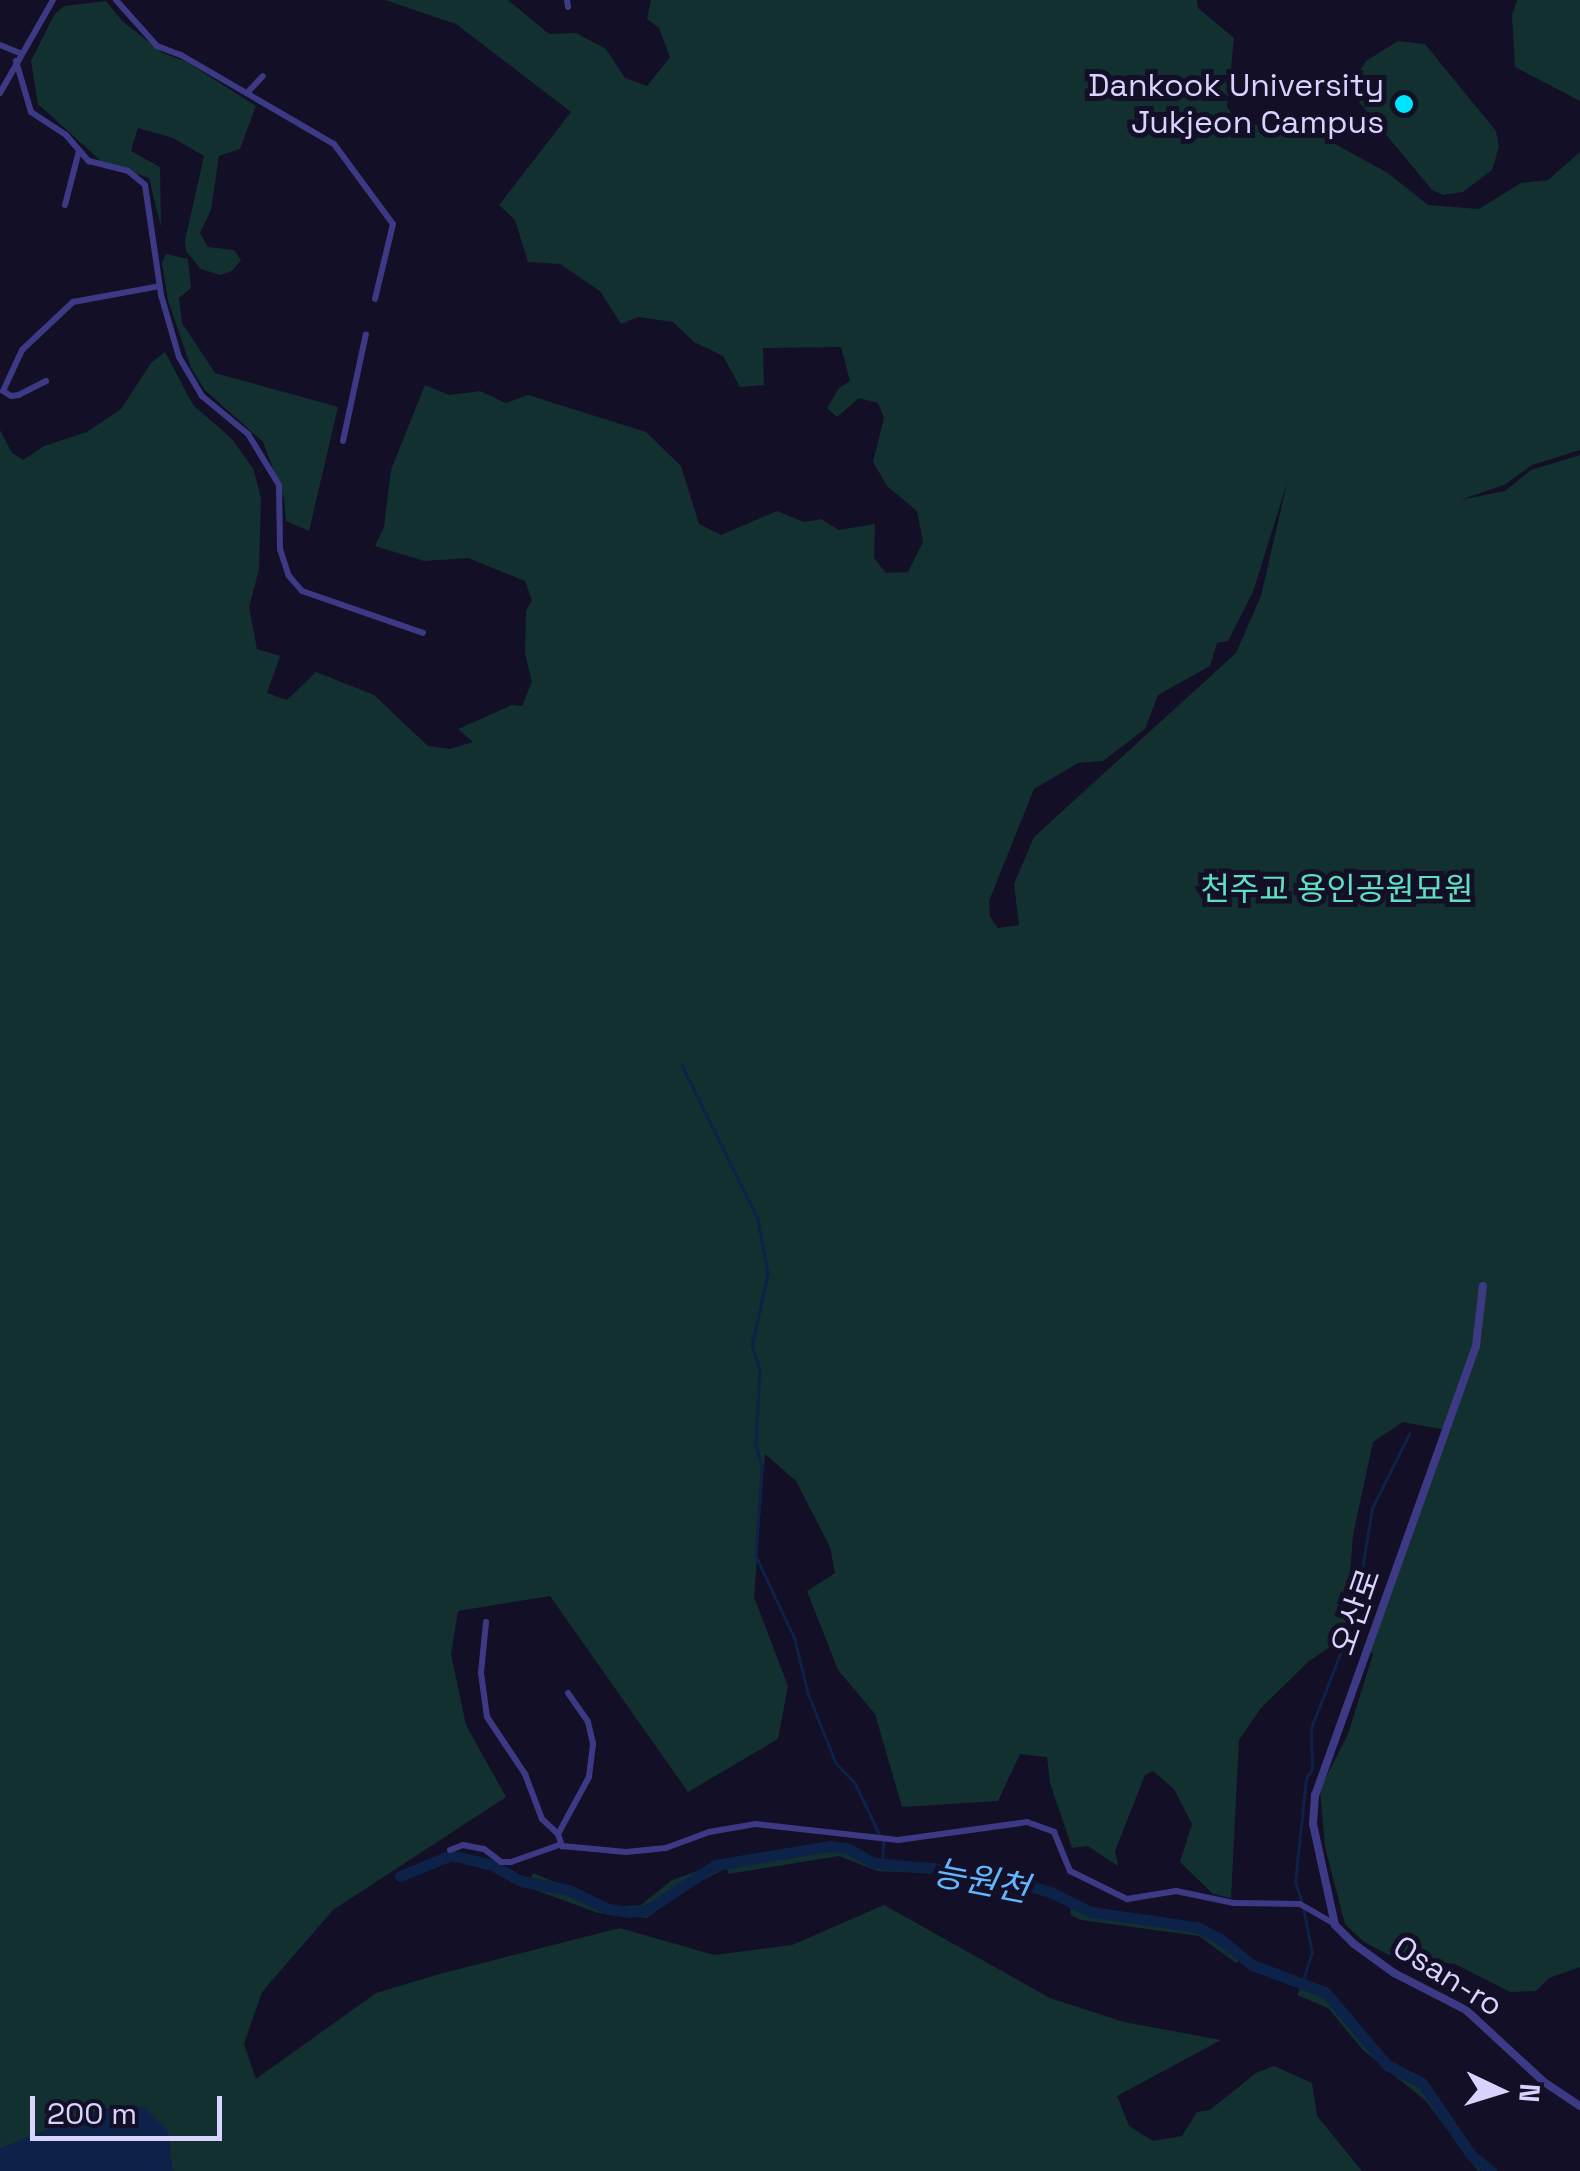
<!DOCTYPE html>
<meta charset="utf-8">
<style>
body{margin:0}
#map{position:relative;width:1580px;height:2171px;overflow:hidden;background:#130f26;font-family:"Space Grotesk","Noto Sans KR",sans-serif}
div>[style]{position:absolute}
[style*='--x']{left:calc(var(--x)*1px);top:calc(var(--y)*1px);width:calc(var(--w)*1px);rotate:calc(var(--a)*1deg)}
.green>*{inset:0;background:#12302f}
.water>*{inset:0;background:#0c2248}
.stream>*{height:2.5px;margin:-1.25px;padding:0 1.25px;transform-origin:1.25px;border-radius:1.25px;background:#0c2248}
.river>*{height:11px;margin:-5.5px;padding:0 5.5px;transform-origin:5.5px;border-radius:5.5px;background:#0c2248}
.minor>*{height:6px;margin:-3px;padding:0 3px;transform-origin:3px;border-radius:3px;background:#3d3a85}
.tertiary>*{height:8px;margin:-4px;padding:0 4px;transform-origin:4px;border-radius:4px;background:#3d3a85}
.dots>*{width:28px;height:28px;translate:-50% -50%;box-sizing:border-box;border:5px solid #130f26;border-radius:50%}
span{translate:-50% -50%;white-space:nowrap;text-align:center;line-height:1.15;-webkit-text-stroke:10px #130f26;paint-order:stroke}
.poi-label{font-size:32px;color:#d9d4ff}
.right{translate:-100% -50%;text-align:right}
.park-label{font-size:32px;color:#5fe0c0}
.street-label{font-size:32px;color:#d9d4ff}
.water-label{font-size:35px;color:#62b6ff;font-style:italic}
.north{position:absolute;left:1450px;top:2041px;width:100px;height:100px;-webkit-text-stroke:8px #130f26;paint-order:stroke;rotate:94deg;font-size:28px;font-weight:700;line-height:40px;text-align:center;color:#d9d4ff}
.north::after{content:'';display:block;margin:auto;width:35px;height:45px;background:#d9d4ff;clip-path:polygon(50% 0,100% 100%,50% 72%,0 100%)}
.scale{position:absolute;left:30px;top:2096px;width:192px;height:45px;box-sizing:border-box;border:5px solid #d9d4ff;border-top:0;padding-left:12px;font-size:30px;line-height:35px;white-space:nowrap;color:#d9d4ff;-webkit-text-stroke:8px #130f26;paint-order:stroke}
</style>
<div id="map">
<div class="green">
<i style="clip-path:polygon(evenodd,385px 0,508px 0,549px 34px,576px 33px,606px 49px,625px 78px,647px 86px,670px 57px,659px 28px,647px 19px,651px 0,1197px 0,1198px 8px,1234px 38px,1227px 107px,1237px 121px,1322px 137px,1388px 173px,1428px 205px,1479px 209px,1521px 183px,1548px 180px,1580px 152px,1580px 450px,1532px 465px,1504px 485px,1460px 500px,1505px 491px,1531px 470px,1580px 455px,1580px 1967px,1549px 1978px,1536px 1991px,1510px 1992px,1455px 1964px,1391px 1956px,1364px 1942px,1345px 1924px,1325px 1847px,1320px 1789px,1348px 1734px,1373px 1654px,1369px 1649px,1446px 1430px,1403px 1422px,1373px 1442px,1353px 1535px,1345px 1637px,1309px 1661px,1261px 1708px,1239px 1740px,1231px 1898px,1213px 1894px,1180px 1862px,1192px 1824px,1174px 1789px,1153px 1771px,1145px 1775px,1115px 1851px,1118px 1866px,1088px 1846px,1072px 1848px,1050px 1783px,1047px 1757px,1020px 1754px,998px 1801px,902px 1807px,875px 1714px,838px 1670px,807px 1591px,835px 1573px,830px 1547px,796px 1481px,765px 1454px,754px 1597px,788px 1686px,778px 1739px,688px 1792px,550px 1596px,458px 1611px,451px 1654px,466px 1725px,506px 1797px,333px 1910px,262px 1992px,244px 2044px,256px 2079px,376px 1993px,443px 1973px,620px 1928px,714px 1955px,792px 1945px,884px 1905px,1050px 1998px,1124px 2022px,1221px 2040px,1117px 2096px,1129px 2126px,1153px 2141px,1182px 2136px,1197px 2112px,1210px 2110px,1256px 2073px,1274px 2066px,1312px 2083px,1317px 2116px,1362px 2171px,0 2171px,0 430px,12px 453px,23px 460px,44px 446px,87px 432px,121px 409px,151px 363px,165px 352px,193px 405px,231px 438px,253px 468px,261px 498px,259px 570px,249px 607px,257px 649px,280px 656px,267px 693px,287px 700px,316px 672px,374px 695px,428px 746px,450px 749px,473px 742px,458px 729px,512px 705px,522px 706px,532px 682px,525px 654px,526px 611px,532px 600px,525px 581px,468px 558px,424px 561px,375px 546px,384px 527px,391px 470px,425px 385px,449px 395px,480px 391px,506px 403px,528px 395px,646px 432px,681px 466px,699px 524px,721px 535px,777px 511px,804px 522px,821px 519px,839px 530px,875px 524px,874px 558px,886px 573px,908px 572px,923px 542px,917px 511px,887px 486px,873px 462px,884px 418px,878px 403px,859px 398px,837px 417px,827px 408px,839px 388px,850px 381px,841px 347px,763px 348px,764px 385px,740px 387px,723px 356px,694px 342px,673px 322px,638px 317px,621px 324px,600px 291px,560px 264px,528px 262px,515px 220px,499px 205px,571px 112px,456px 24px,385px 0,1287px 483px,1261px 596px,1236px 653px,1034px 837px,1014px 884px,1019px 925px,998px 928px,990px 917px,989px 901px,1034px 789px,1078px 763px,1103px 761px,1145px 729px,1158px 695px,1210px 666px,1217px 643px,1228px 641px,1253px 592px,1287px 483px)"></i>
<i style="clip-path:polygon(1517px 0,1580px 0,1580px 101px,1515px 67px,1512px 15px)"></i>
<i style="clip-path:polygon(106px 1px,122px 21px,163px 53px,187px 62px,256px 106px,240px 149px,219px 156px,211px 210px,200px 233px,208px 247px,234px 250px,241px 260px,232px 271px,220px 275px,201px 269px,186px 251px,185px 240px,204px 156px,173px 138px,138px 128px,131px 151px,160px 167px,161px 227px,149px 178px,101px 161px,38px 104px,31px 61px,54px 15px,64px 6px)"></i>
<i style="clip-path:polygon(1398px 41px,1425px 44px,1496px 131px,1499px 147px,1492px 170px,1463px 192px,1443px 195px,1432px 190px,1355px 97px,1358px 74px,1366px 61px)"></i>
<i style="clip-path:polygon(166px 254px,188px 259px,191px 288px,179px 298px,182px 323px,215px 373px,338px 407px,309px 531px,286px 521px,284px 498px,263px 442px,205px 390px,191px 368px,168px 300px,162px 263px)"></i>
<i style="clip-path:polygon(825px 1843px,849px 1846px,881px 1863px,848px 1848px,828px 1844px,775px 1858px,829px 1847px,846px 1850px,874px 1864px,976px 1873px,1031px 1888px,1032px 1892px,968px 1875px,877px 1871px,839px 1856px,728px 1874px,727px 1865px,739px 1862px,729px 1863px)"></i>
<i style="clip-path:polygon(714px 1865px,647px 1911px,715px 1867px,721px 1866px,721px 1871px,687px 1888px,647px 1918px,598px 1913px,530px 1888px,530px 1883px,540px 1883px,530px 1880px,533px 1873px,616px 1907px,641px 1905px,672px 1880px)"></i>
<i style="clip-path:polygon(1070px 1905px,1094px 1914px,1198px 1928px,1242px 1958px,1236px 1963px,1199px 1936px,1081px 1920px,1071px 1915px)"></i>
<i style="clip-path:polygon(1302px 1984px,1323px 1993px,1386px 2066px,1421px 2085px,1470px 2157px,1485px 2169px,1478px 2171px,1426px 2101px,1363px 2050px,1328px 2008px,1297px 1995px)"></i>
</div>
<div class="water">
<i style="clip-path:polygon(131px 2105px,145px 2108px,168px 2131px,173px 2171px,0 2171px,0 2148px,101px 2109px)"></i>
</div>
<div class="stream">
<i style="--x:682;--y:1065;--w:172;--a:63.7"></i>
<i style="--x:758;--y:1219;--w:56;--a:79.7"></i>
<i style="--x:768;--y:1274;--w:74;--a:102.5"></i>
<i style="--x:752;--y:1346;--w:24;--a:71"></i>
<i style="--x:760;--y:1369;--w:76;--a:93"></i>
<i style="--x:756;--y:1445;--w:22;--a:74"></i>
<i style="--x:762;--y:1466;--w:90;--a:93.8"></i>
<i style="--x:756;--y:1556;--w:92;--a:64.8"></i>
<i style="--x:795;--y:1639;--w:56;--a:76.5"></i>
<i style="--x:808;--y:1693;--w:75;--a:68.2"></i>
<i style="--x:836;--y:1763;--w:28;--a:46"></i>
<i style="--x:855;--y:1783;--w:58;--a:64.3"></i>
<i style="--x:882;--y:1864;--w:22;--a:-87"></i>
<i style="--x:1301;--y:1900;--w:19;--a:-108"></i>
<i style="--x:1295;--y:1882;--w:104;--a:-83.9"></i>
<i style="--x:1306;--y:1779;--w:12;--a:-59"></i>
<i style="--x:1312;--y:1769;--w:41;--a:-91.4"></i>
<i style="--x:1311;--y:1728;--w:118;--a:-68.6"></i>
<i style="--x:1354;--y:1618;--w:111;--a:-80.7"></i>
<i style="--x:1372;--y:1508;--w:83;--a:-63.4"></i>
<i style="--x:1302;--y:1983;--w:32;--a:-72"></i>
<i style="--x:1312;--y:1953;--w:46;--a:-101.3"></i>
<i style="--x:1485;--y:2171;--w:4;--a:-34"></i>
</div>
<div class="river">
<i style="--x:400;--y:1876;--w:55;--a:-22.4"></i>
<i style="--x:451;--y:1855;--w:42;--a:13.7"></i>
<i style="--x:492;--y:1865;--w:33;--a:29"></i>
<i style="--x:521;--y:1881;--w:49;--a:10.6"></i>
<i style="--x:569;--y:1890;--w:43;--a:26"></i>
<i style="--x:608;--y:1909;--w:22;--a:8"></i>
<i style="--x:630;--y:1912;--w:17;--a:-7"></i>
<i style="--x:647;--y:1910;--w:82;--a:-33.5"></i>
<i style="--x:715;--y:1865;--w:116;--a:-9.5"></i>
<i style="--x:829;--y:1846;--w:18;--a:6"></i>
<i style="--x:847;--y:1848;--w:31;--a:29"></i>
<i style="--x:874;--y:1863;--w:102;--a:5"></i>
<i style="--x:976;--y:1872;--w:34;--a:14"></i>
<i style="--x:1009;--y:1880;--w:43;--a:16.3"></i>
<i style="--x:1050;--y:1892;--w:46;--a:26"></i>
<i style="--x:1091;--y:1912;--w:107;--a:8.1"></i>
<i style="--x:1197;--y:1927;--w:25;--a:27"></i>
<i style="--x:1219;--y:1938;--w:43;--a:39.3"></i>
<i style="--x:1252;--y:1965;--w:78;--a:20.3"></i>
<i style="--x:1325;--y:1992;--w:96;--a:49.7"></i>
<i style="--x:1387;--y:2065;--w:39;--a:27"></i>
<i style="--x:1422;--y:2083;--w:87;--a:55.8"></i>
<i style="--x:1471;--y:2155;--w:26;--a:39"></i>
</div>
<div class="minor">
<i style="--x:116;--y:0;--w:62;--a:48.3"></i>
<i style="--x:157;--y:46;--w:26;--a:21"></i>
<i style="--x:181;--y:55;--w:177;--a:30.2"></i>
<i style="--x:334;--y:144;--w:99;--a:53.6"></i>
<i style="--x:393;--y:224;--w:77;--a:103.5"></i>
<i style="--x:567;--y:0;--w:7;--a:82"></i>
<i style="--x:0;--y:45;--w:22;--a:22"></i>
<i style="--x:16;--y:61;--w:53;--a:73.6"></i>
<i style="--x:31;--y:112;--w:42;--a:33.3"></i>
<i style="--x:66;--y:135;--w:35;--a:49"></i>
<i style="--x:89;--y:161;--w:40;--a:14.4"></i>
<i style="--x:128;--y:171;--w:22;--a:39"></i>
<i style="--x:145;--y:185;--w:111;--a:81.7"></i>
<i style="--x:161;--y:295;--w:65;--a:73.8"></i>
<i style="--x:179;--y:357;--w:45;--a:59.5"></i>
<i style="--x:202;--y:396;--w:60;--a:39.6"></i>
<i style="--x:248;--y:434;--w:60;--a:58.7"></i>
<i style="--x:279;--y:485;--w:64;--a:89.1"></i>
<i style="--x:280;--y:549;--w:28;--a:72"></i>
<i style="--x:289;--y:576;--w:20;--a:49"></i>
<i style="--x:302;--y:591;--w:128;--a:19.1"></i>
<i style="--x:0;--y:93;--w:107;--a:-60.3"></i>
<i style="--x:247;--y:93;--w:23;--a:-47"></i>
<i style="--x:65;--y:205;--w:56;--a:-75.5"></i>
<i style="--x:46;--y:381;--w:30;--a:153"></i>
<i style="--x:19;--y:395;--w:8;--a:173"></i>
<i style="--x:11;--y:396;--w:9;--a:-148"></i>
<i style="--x:3;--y:391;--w:45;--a:-65.1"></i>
<i style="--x:22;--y:350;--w:70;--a:-43.3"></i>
<i style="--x:73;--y:302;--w:88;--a:-10.4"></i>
<i style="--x:343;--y:441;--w:109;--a:-77.9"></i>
<i style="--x:486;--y:1622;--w:51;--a:95.6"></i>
<i style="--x:481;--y:1673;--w:44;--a:82.2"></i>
<i style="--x:487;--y:1717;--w:69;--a:56.3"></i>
<i style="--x:525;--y:1774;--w:48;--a:69.3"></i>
<i style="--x:542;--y:1819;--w:22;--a:43"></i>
<i style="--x:568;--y:1693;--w:35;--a:55"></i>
<i style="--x:588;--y:1722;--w:23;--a:77"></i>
<i style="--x:593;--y:1744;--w:33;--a:97"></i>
<i style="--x:589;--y:1777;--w:65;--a:118.5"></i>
<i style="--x:558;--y:1834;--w:13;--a:72"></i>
<i style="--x:562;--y:1846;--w:64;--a:5.4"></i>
<i style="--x:626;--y:1852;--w:40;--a:-5.7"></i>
<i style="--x:666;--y:1848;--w:46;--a:-20.4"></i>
<i style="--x:709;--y:1832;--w:48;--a:-9.7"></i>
<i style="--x:756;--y:1824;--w:143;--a:6.4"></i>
<i style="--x:898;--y:1840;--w:130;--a:-7.9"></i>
<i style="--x:1027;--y:1822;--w:29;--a:20"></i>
<i style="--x:1054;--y:1832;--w:42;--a:67.7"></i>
<i style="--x:1070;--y:1871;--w:64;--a:26.2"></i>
<i style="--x:1127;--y:1899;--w:50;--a:-9.3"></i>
<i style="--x:1176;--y:1891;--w:59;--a:11.7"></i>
<i style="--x:1234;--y:1903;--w:66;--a:0.9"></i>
<i style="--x:1300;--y:1904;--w:39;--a:30"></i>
<i style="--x:450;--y:1850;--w:14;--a:-21"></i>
<i style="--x:463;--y:1845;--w:21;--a:11"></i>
<i style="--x:484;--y:1849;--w:21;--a:37"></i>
<i style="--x:501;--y:1862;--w:10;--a:0"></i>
<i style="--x:511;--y:1862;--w:51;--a:-19.5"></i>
</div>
<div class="tertiary">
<i style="--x:1483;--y:1286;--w:60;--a:96.7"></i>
<i style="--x:1476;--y:1346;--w:477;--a:109.7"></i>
<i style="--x:1315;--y:1795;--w:29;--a:94"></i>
<i style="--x:1313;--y:1824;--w:103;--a:77.7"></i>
<i style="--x:1335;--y:1925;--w:27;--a:45"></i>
<i style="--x:1354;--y:1944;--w:49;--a:35.9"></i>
<i style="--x:1394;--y:1973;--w:81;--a:27.2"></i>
<i style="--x:1466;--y:2010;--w:106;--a:42.7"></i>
<i style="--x:1544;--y:2082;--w:43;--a:33.7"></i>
</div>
<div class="dots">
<i style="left:1404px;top:104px;background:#00e5ff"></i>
</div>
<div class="poi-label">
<span class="right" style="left:1384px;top:104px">Dankook University<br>Jukjeon Campus</span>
</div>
<div class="park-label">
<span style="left:1337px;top:889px">천주교 용인공원묘원</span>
</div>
<div class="street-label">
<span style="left:1356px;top:1612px;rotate:-71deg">오산로</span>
<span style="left:1448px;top:1976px;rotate:32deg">Osan-ro</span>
</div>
<div class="water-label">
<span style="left:981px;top:1881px;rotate:11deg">능원천</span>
</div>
<div class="north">N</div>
<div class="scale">200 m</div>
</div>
